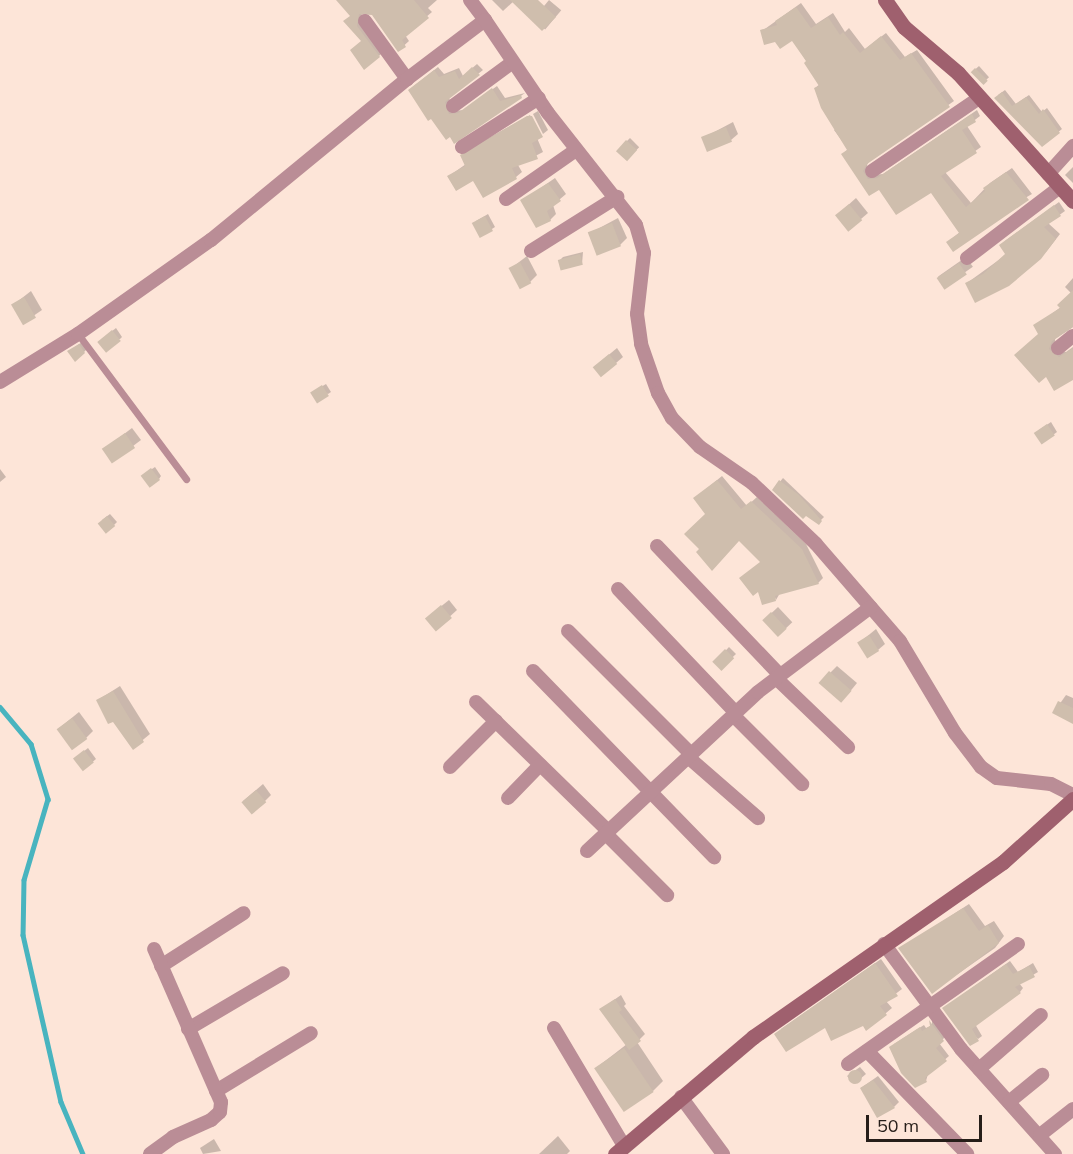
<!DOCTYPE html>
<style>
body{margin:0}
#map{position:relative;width:1073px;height:1154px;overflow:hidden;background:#fde5d8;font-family:Mulish,sans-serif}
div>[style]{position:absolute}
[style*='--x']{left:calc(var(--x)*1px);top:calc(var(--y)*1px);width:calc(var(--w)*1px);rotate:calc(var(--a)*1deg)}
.shadow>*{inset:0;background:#0003;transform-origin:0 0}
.stream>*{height:4.5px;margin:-2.25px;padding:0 2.25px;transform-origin:2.25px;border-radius:2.25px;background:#48b4bf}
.building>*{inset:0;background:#cfbead;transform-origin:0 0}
.round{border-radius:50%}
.lane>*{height:7px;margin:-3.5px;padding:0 3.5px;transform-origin:3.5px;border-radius:3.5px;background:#ba8d96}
.street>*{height:14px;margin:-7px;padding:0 7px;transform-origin:7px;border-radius:7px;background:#ba8d96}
.secondary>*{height:15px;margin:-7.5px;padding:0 7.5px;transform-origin:7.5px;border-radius:7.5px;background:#9f606e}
span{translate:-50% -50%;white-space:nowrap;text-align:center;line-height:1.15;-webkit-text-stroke:6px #fde5d8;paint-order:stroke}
.scale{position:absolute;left:866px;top:1115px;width:116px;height:27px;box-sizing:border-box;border:3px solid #261e19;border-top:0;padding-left:8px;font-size:18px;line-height:21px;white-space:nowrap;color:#261e19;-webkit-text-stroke:4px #fde5d8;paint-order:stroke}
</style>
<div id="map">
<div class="shadow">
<i style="clip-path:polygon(338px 0,437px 0,428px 8px,432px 12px,405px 35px,409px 41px,399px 50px,373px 14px,362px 13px,361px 21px,383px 52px,379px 56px,363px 41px,351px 15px)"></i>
<i style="clip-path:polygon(492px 0,515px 0,503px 11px)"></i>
<i style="left:549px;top:0;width:16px;height:25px;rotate:40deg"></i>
<i style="clip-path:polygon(801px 3px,816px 24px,833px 13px,845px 32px,849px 28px,865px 49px,886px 33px,905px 57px,917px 50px,954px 101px,870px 160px,867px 165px,873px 175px,883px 174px,977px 110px,980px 116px,967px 126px,981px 147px,945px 172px,971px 203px,990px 183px,1012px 168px,1032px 194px,948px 242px,960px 232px,931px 191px,880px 188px,870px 194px,843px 154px,848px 149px,834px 130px,838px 127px,815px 88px,820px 84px,793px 39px,775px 40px,762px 31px)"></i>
<i style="clip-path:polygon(477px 64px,483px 70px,449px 97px,453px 111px,464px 110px,497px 86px,505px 98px,525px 93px,454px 142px,414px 86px,438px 67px,444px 74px,459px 68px,463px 76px)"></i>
<i style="left:979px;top:66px;width:15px;height:9px;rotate:48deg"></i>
<i style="clip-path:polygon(1005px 90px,1016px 104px,1029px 95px,1042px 112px,1047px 108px,1062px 129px,1042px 145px,998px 95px)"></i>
<i style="clip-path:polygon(538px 111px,548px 130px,543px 134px,533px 114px)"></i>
<i style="clip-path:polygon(530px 115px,541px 136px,537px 138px,543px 152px,518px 165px,522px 172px,516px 177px,449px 176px,466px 164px,467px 150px)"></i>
<i style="clip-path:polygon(733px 122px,738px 134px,731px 140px,703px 138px)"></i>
<i style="left:630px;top:138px;width:13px;height:18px;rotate:45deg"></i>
<i style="clip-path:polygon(1073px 167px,1073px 183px,1065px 175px)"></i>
<i style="clip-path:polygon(555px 178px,566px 194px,553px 205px,556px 214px,550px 220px,522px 201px)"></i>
<i style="clip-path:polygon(856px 198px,868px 213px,861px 219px,837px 215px)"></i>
<i style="clip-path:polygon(1059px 202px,1065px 211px,1048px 223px,1060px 234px,1046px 252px,967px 283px,1007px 254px,1005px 241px)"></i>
<i style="clip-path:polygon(488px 214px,495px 227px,481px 236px,476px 221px)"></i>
<i style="clip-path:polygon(618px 218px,627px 238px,620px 245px,590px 233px)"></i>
<i style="clip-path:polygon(583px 252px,582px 264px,560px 260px,563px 257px)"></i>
<i style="clip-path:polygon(527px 256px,537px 275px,530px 282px,510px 269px)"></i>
<i style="left:966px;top:257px;width:12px;height:34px;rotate:55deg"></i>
<i style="clip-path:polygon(1073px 278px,1073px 327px,1055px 339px,1056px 349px,1066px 352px,1073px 347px,1073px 379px,1046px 375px,1040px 333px,1035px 326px,1061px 307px,1071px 293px,1065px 287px)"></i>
<i style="clip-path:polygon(31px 291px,42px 310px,23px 323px,13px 305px)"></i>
<i style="clip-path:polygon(116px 328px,122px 337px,120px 339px,102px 339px)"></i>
<i style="clip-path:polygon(82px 342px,87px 349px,84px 352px,72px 349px)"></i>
<i style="clip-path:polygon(617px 348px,623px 357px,616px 363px,594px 367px)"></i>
<i style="clip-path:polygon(326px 384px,331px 392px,328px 394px,316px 390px)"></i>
<i style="clip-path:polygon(1051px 422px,1057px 432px,1042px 443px,1039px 430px)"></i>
<i style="left:132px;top:428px;width:15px;height:35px;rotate:53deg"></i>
<i style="clip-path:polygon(155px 467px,161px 476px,159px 479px,146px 473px)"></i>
<i style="clip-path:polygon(0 469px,6px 477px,0 482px)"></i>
<i style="clip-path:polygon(722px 476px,747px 506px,757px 497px,806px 544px,823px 578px,818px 583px,780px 593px,776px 600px,761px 561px,740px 539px,701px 549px,707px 514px,700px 494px)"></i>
<i style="clip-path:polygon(783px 478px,824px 517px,818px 523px,774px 489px)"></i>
<i style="clip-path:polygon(110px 514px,117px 522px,114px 525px,102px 520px)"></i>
<i style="clip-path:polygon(449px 600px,457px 610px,436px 629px,434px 612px)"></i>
<i style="left:778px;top:607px;width:21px;height:19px;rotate:47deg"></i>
<i style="clip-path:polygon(876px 629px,885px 644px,878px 650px,859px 643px)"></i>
<i style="clip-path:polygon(729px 647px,736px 654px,721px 668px,715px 662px)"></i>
<i style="clip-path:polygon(837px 666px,857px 683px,848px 694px,830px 673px)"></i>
<i style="clip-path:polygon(120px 686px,150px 734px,133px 748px,98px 700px)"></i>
<i style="clip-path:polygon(1066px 695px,1073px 698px,1073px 719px,1054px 712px)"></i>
<i style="clip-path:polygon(79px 712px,93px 731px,86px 738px,58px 729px)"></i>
<i style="clip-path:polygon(88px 748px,96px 759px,83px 770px,78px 756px)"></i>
<i style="clip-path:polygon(263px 784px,271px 795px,265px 801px,243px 801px)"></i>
<i style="clip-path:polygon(969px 904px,985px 926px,994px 921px,1004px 936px,995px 948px,932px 992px,900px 949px)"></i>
<i style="clip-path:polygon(881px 959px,902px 989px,886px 1001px,892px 1008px,867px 1029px,864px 1024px,781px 1029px)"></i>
<i style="clip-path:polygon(1010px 961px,1018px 972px,1033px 963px,1038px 972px,1019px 983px,1023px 988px,1020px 992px,975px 1024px,982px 1036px,978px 1039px,948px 1005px)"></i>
<i style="clip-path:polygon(621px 995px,626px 1004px,624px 1006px,645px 1034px,637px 1042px,663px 1081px,653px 1091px,596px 1068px,627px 1044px,601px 1009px)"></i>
<i style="clip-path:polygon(932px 1019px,946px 1036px,939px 1043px,949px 1056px,928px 1074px,926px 1081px,894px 1044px,924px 1025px,926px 1028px,932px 1025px)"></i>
<i style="clip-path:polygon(860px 1067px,866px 1074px,854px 1084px,847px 1076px)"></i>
<i style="clip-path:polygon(878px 1076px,899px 1102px,894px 1107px,861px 1088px)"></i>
<i style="clip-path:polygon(558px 1136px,570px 1151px,567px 1154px,539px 1154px)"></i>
<i style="clip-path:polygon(214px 1139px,221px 1151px,203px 1154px,200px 1148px)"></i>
</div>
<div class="stream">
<i style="--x:0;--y:707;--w:48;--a:50"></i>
<i style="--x:31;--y:744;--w:58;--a:72.8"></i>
<i style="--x:48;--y:799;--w:84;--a:106.5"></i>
<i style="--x:24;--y:880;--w:55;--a:91"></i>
<i style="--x:23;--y:935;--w:171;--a:77.2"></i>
<i style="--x:61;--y:1102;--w:56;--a:67.1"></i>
</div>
<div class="building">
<i style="clip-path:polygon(336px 0,414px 0,429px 18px,402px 40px,406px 47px,398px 52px,372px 15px,359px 14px,357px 26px,380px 57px,364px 70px,350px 50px,361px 41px,343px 21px,350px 16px)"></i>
<i style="clip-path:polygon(510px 0,538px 0,556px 17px,542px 31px)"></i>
<i style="clip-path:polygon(796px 7px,811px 28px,828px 17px,840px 35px,843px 32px,860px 53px,881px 36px,900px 60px,911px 53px,950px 107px,867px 164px,863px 171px,868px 179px,877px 178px,972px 114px,976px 122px,962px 130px,977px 153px,941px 176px,966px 207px,985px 191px,983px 188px,1006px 172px,1029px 200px,953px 252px,946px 242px,959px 233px,931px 193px,896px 215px,879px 190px,869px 196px,841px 154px,847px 150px,821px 108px,814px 88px,819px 86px,804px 63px,806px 61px,792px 41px,780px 49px,775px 42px,764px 45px,760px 30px,777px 25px,775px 21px)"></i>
<i style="clip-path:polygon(472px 67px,480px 75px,445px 102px,449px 114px,458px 113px,492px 88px,500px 101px,521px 95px,522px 98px,454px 144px,450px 137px,446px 140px,431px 119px,428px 121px,408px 90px,434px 70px,439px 77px,455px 71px,459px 79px)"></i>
<i style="left:975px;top:68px;width:18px;height:6px;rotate:45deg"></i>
<i style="clip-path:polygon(1002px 92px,1012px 106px,1026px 97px,1039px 114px,1043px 109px,1060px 133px,1042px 147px,994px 98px)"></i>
<i style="clip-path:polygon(527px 116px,532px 116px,543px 137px,532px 143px,538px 159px,512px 168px,517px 179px,483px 198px,473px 181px,456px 191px,447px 176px,465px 166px,460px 155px)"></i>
<i style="left:726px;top:127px;width:16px;height:27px;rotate:68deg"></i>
<i style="left:626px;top:140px;width:15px;height:15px;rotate:42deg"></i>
<i style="clip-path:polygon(548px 183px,561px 201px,547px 211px,551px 221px,536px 228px,520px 200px)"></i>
<i style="left:849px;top:204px;width:21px;height:18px;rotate:51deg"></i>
<i style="clip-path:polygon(1054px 205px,1061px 216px,1044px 227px,1056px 239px,1041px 259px,1009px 286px,975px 303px,965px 283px,983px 274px,1005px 254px,999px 245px)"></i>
<i style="left:485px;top:216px;width:17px;height:15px;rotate:62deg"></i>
<i style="left:612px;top:223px;width:25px;height:26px;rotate:69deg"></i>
<i style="left:580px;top:254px;width:11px;height:23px;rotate:75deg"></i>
<i style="left:520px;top:262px;width:24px;height:13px;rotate:62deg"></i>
<i style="left:959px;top:263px;width:14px;height:27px;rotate:56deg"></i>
<i style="clip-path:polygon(1073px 290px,1073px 327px,1052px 341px,1049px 349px,1059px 357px,1073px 348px,1073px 380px,1054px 391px,1046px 377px,1039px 383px,1014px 355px,1038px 334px,1033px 325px,1060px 308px,1057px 305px)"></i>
<i style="left:24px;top:297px;width:24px;height:15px;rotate:60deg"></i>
<i style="left:112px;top:330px;width:14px;height:19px;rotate:51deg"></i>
<i style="clip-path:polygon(79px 344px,85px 353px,75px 362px,67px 351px)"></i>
<i style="left:609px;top:354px;width:13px;height:21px;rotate:51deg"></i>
<i style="left:322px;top:385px;width:13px;height:14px;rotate:58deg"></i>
<i style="left:1047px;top:424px;width:14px;height:16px;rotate:56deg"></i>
<i style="left:125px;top:433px;width:18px;height:28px;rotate:56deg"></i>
<i style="left:151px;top:468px;width:15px;height:13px;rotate:53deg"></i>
<i style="clip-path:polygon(717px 480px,741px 509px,751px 501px,802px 549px,819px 584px,775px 596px,776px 601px,762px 605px,758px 592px,753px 596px,739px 578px,760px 562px,739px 541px,712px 571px,696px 552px,699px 549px,684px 534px,705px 514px,693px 498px)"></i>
<i style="clip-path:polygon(779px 480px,799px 495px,822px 521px,819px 525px,806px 516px,803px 519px,772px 490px)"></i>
<i style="left:107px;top:516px;width:13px;height:12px;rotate:51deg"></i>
<i style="left:441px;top:605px;width:17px;height:21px;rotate:50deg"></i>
<i style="left:771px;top:612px;width:23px;height:12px;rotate:47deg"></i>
<i style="left:869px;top:635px;width:19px;height:14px;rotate:58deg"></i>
<i style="left:725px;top:649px;width:13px;height:18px;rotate:45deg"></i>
<i style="left:829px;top:671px;width:30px;height:16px;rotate:41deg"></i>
<i style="clip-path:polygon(113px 691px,144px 742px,133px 750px,113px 722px,108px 724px,96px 700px)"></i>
<i style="clip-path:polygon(1058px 701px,1073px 708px,1073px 724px,1052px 713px)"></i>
<i style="left:72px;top:718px;width:26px;height:19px;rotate:54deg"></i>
<i style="left:84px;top:750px;width:16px;height:14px;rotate:52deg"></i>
<i style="left:256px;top:790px;width:16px;height:19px;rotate:50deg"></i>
<i style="clip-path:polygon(963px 908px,979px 931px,988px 925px,999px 943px,932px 994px,898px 948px)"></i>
<i style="clip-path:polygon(875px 963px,898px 996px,880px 1006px,887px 1015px,866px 1031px,863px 1026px,831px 1041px,825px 1028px,786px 1052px,774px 1034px)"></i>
<i style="clip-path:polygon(1006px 964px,1013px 974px,1029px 966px,1035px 977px,1015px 987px,1021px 993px,972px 1029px,979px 1041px,970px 1046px,942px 1008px)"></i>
<i style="clip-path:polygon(615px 999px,622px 1010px,619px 1012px,641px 1041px,629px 1050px,599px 1009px)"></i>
<i style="clip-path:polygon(929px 1020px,944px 1041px,936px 1048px,947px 1061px,925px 1078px,927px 1082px,915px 1088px,901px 1073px,889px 1047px,920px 1027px,922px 1031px,930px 1026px)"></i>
<i style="left:624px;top:1048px;width:53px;height:36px;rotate:56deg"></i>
<i class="round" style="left:848px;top:1070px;width:14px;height:14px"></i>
<i style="clip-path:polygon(873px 1080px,895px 1108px,877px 1118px,860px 1088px)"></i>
</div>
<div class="lane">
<i style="--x:78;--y:334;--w:181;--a:53.3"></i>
</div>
<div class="street">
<i style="--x:470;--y:0;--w:25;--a:53"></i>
<i style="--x:365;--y:21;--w:72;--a:54.1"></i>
<i style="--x:453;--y:106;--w:74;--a:-36.3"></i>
<i style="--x:462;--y:147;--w:91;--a:-32.5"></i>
<i style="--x:872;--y:171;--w:130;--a:-34.3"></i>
<i style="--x:1048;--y:174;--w:38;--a:-48"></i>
<i style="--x:506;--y:199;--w:85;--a:-35"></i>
<i style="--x:531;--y:251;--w:102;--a:-32.1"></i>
<i style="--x:967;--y:258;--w:117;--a:-37.4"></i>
<i style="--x:1058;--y:348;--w:19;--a:-39"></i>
<i style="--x:0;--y:382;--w:92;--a:-31.6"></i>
<i style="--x:78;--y:334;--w:163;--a:-35.3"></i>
<i style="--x:211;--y:240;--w:254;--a:-39.4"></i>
<i style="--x:407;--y:79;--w:98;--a:-37.1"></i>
<i style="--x:485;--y:20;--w:112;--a:55.9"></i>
<i style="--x:548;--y:113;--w:142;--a:51.8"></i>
<i style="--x:636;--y:225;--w:29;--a:74"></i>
<i style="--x:644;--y:253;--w:61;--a:96.5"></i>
<i style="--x:637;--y:314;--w:30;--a:82"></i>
<i style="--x:641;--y:344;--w:52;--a:70.9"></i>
<i style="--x:658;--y:393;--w:29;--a:61"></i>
<i style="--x:672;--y:418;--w:40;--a:46"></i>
<i style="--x:700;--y:447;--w:63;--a:34.7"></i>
<i style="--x:752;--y:483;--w:88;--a:43.6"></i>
<i style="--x:816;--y:544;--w:128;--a:49.1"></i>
<i style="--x:900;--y:641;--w:107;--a:59.1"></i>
<i style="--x:955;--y:733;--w:43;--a:52.6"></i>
<i style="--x:981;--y:767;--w:19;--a:35"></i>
<i style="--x:997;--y:778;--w:54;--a:6.3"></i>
<i style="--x:1051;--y:784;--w:25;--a:27"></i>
<i style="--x:657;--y:546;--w:178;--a:46.4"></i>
<i style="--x:618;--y:589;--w:171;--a:46.4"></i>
<i style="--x:568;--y:631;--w:174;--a:45"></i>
<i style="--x:533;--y:671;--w:260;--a:45.8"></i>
<i style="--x:776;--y:678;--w:100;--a:43.8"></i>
<i style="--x:476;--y:702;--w:185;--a:44.3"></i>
<i style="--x:733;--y:715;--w:98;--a:45"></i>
<i style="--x:688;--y:757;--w:93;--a:41.1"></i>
<i style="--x:450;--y:767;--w:65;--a:-45"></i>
<i style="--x:508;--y:798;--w:46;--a:-45.9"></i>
<i style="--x:605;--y:833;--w:88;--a:45"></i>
<i style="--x:587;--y:851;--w:233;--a:-42.9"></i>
<i style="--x:758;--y:692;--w:141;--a:-37"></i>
<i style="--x:884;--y:944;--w:130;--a:53.7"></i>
<i style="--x:961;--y:1049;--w:141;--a:48.2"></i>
<i style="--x:161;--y:966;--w:98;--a:-32.6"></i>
<i style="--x:554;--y:1028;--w:137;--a:59.3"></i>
<i style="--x:188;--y:1029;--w:110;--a:-30.5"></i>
<i style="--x:867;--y:1051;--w:144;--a:45.8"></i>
<i style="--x:848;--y:1064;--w:208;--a:-35.2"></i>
<i style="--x:979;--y:1069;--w:82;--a:-41.1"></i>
<i style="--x:216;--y:1091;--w:111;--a:-31.4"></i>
<i style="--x:681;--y:1097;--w:71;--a:53.6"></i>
<i style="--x:1009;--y:1102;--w:43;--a:-39.3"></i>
<i style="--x:1040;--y:1135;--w:42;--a:-38.2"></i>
<i style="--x:150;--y:1154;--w:29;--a:-36"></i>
<i style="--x:173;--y:1137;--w:42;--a:-24.1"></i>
<i style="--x:211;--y:1120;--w:12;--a:-42"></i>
<i style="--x:220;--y:1112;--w:10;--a:-84"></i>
<i style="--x:221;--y:1102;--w:167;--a:-113.6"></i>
</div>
<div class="secondary">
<i style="--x:885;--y:0;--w:33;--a:55"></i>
<i style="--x:904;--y:27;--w:71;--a:40.4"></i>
<i style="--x:958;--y:73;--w:172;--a:48.1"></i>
<i style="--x:615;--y:1154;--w:181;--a:-40.3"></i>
<i style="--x:753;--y:1037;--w:305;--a:-35"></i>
<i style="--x:1003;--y:862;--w:94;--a:-42"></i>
</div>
<div class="scale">50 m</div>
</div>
